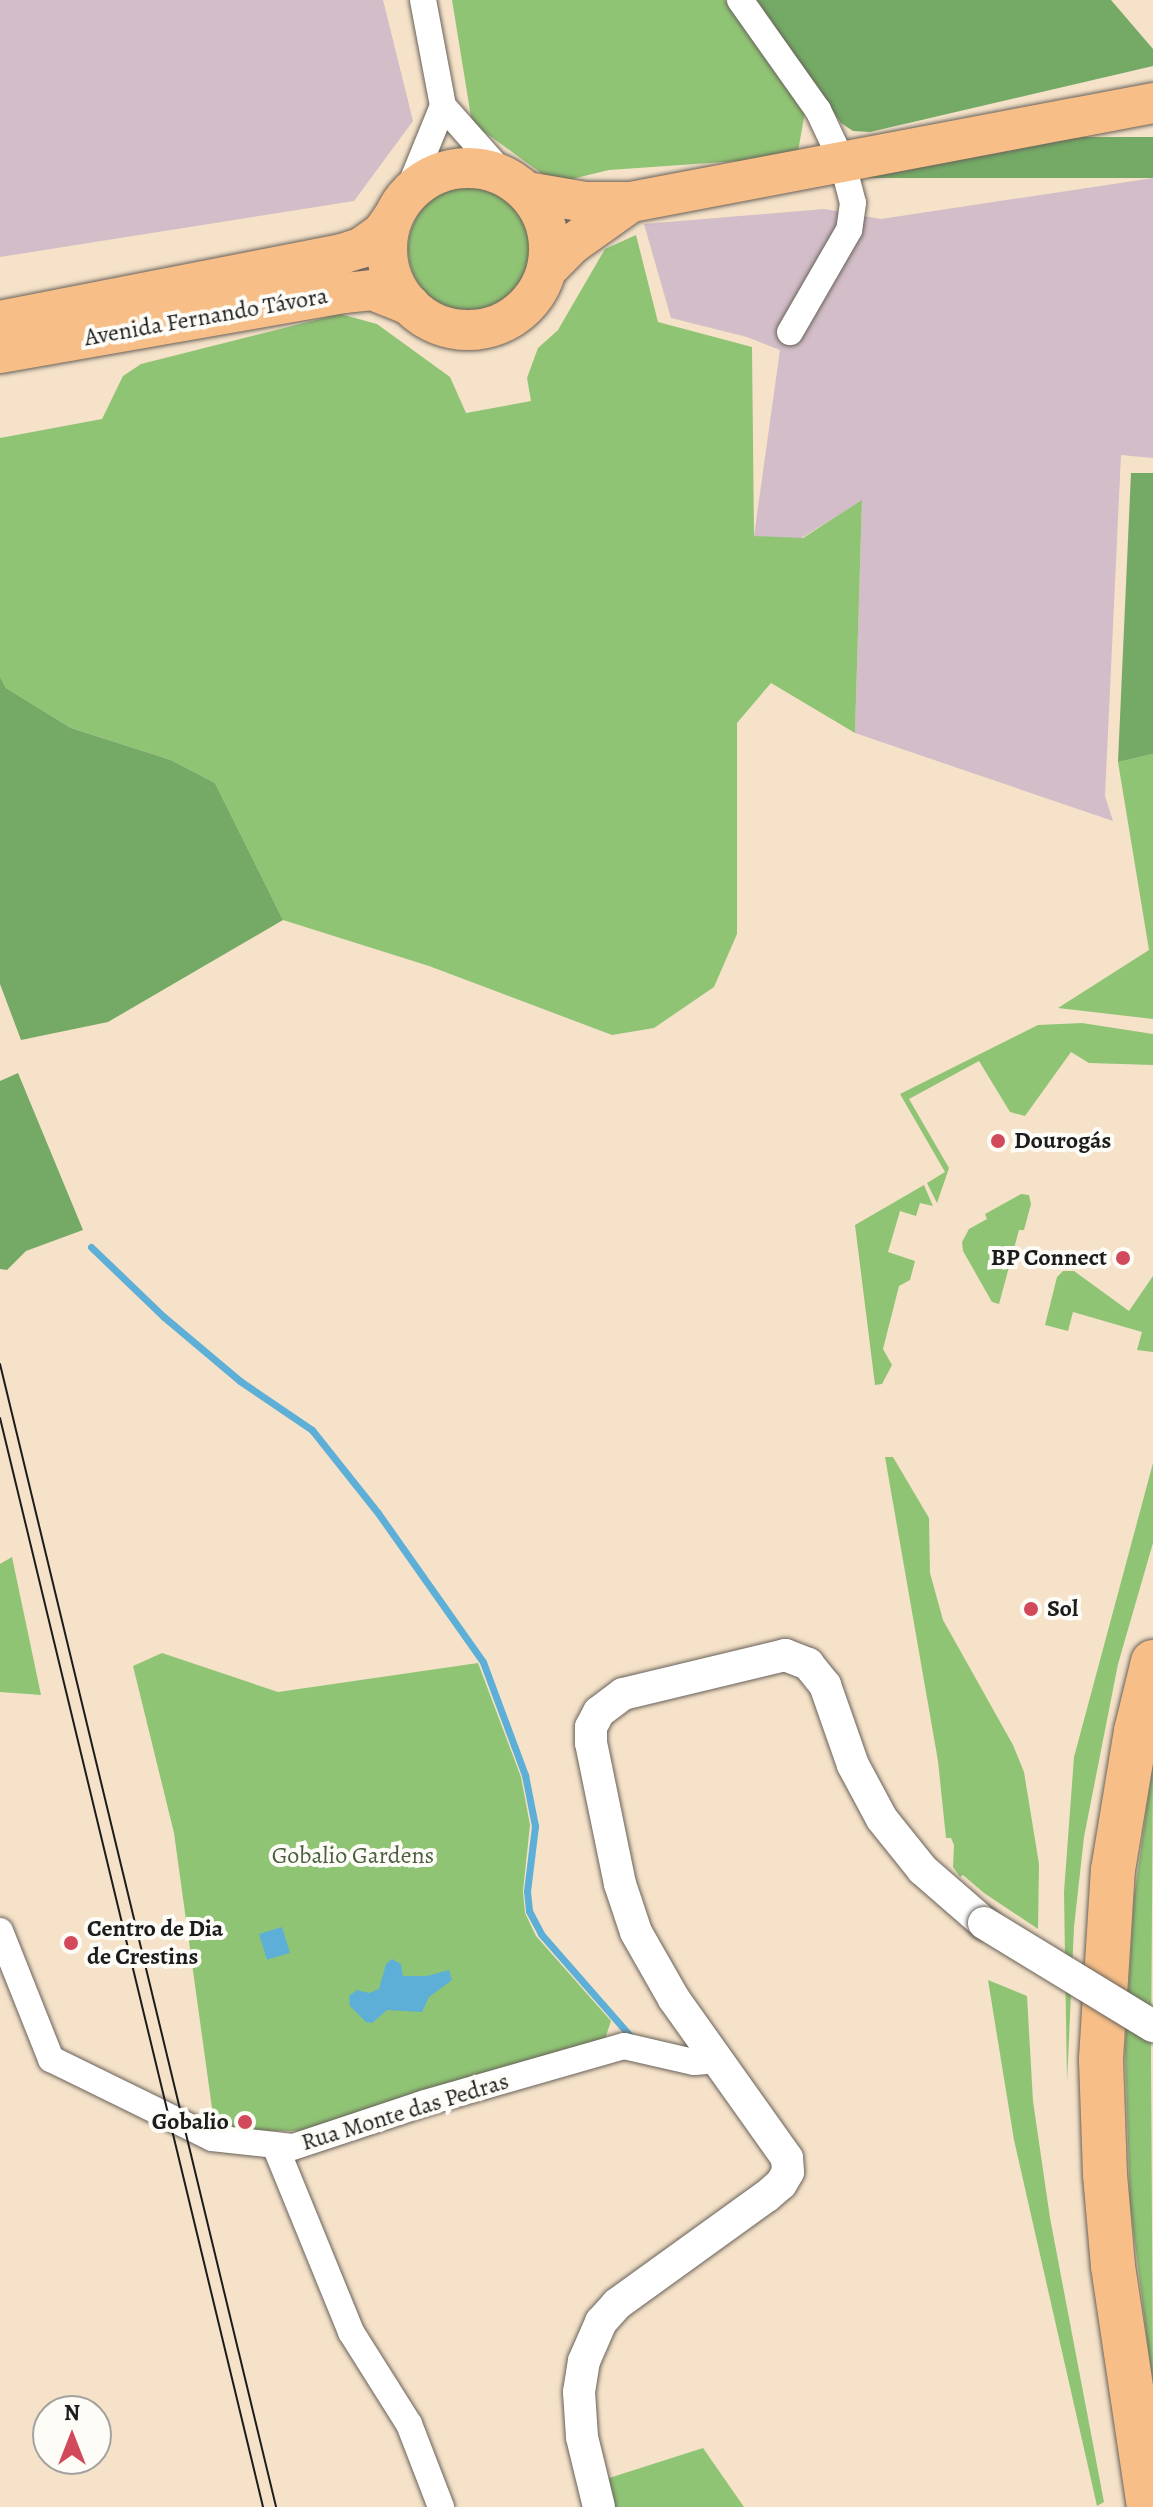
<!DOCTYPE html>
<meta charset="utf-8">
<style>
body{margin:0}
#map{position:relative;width:1153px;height:2507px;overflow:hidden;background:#f5e2c9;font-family:Alegreya,serif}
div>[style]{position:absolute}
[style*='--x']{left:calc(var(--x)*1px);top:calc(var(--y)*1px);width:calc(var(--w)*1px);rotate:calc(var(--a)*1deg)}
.industrial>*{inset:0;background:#d2bdc8}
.green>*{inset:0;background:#90c475}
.round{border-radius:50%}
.forest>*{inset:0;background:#74aa66;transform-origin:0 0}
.water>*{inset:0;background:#5dafd8;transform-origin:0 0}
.stream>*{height:7px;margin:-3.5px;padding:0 3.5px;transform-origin:3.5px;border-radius:3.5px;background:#5dafd8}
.roads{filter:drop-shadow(0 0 2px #686159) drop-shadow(0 0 2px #686159)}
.minor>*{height:26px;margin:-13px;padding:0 13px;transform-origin:13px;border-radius:13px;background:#fff}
.tertiary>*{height:32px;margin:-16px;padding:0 16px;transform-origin:16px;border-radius:16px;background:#fff}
.primary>*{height:40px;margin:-20px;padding:0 20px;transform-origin:20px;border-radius:20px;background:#f7be88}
.primary>.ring{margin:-20px;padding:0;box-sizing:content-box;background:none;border:40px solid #f7be88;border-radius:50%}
.motorway>*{height:44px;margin:-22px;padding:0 22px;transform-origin:22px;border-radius:22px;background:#f7be88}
.tram>*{height:2px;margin:-1px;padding:0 1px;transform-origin:1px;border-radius:1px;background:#1c1c1c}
.bridges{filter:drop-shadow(0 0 2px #686159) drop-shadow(0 0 2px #686159)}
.tertiary-bridge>*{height:32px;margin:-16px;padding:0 16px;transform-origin:16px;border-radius:16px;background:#fff}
.dots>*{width:22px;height:22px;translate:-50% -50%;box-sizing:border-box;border:4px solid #fdfcf7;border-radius:50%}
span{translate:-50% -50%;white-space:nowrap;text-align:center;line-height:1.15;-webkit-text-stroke:8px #fdfcf7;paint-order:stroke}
.street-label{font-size:24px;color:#1c1c1c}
.poi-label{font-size:24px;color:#1c1c1c;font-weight:700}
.left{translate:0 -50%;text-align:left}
.right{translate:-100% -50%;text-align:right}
.park-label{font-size:24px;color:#4a5f40}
.north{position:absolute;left:32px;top:2395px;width:80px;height:80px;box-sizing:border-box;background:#fdfcf7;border:2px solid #a3a29f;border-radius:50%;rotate:0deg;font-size:22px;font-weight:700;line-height:32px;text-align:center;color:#1c1c1c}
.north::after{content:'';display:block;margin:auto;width:28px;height:36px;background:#d1495b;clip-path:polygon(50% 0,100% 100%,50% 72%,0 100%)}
</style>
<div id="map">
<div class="industrial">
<i style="clip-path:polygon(0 0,383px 0,413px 121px,354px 201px,0 257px)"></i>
<i style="clip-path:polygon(1153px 178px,1153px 458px,1121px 455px,1105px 796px,1113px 821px,855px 733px,862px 501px,790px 545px,754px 536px,780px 350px,747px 337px,671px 318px,644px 224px,824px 209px,881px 219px)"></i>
</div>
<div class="green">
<i style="clip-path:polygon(452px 0,725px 0,805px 112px,797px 157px,609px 170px,555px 183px,472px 123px)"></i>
<i class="round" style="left:408px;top:186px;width:126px;height:126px"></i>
<i style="clip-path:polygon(636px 235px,658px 322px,752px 347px,754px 536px,803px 538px,862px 500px,855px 733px,771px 683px,737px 723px,737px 934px,714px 987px,654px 1028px,612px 1035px,429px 966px,283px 920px,215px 783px,171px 760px,71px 728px,6px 688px,0 677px,0 438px,102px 419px,123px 376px,141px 364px,340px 314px,377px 324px,450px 377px,466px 413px,531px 401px,527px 378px,538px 348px,558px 330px,605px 249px)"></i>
<i style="clip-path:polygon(1153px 754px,1153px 1019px,1058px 1008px,1149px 950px,1118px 762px)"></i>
<i style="clip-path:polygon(1082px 1023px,1153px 1034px,1153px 1065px,1089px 1063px,1071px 1052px,1025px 1116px,1010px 1112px,979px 1061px,909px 1099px,949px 1168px,937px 1203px,927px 1183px,945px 1172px,900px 1094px,1038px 1025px)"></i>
<i style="clip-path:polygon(924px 1185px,933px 1206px,920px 1203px,916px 1216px,900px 1211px,888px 1252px,915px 1261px,910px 1280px,899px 1286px,883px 1349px,892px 1365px,882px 1384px,875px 1385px,855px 1225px)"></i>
<i style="clip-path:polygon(1021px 1194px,1029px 1195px,1031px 1204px,1024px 1230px,1019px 1230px,999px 1304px,992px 1302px,963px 1251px,962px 1242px,969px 1229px,987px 1219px,985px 1214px)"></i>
<i style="clip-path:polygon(1063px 1271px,1074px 1271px,1129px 1311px,1153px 1276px,1153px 1352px,1137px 1350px,1142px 1332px,1073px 1312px,1068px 1331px,1045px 1325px,1057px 1277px)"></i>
<i style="clip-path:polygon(893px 1457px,929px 1518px,930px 1573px,943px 1620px,1013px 1745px,1024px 1772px,1039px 1864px,1038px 1929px,984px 1893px,963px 1875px,960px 1877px,953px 1867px,954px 1845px,951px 1838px,946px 1838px,938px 1761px,885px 1457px)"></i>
<i style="clip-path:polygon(1153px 1463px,1153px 1543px,1118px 1664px,1084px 1837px,1074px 1927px,1067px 2083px,1064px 1892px,1074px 1757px)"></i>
<i style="clip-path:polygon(12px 1557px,41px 1695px,0 1692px,0 1564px)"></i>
<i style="clip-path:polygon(162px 1653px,278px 1692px,478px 1663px,521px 1777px,530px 1825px,523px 1891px,525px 1913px,536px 1936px,611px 2021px,604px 2042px,305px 2131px,215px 2130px,174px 1833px,133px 1666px)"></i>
<i style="clip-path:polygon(1153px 1763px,1151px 2057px,1153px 2386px,1130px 2203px,1125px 2051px,1134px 1898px)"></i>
<i style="clip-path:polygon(988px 1980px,1027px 1996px,1033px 2101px,1050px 2218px,1104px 2502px,1097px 2506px,1014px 2140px)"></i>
<i style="clip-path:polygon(703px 2448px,744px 2507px,614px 2507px,606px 2479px)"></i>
</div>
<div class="forest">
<i style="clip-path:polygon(757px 0,1111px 0,1153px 49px,1153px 66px,870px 132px,853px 131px,841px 123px)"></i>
<i style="left:1153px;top:137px;width:41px;height:289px;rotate:90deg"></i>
<i style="clip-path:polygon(1131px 473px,1153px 473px,1153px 754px,1118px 762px)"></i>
<i style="clip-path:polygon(0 677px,6px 688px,71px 728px,171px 760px,215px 783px,283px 920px,108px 1022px,21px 1040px,0 984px)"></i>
<i style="clip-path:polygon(18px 1073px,83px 1230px,26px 1251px,7px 1270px,0 1269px,0 1081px)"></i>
</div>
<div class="water">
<i style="left:282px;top:1927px;width:27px;height:24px;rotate:73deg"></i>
<i style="clip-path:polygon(392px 1959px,401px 1964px,403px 1976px,427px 1976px,449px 1970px,452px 1980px,429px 1997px,422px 2012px,387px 2010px,372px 2023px,366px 2022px,350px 2006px,349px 1996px,357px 1990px,369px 1993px,379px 1989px,386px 1964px)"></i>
</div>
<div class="stream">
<i style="--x:91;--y:1247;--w:101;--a:43.8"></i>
<i style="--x:164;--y:1317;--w:99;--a:40.1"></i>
<i style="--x:240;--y:1381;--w:87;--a:34.2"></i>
<i style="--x:312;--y:1430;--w:106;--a:51.5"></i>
<i style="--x:378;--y:1513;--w:182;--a:54.8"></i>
<i style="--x:483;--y:1662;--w:121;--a:69.6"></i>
<i style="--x:525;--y:1775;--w:52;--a:78.9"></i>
<i style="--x:535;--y:1826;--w:65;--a:97"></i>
<i style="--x:527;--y:1891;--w:20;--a:84"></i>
<i style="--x:529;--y:1911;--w:26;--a:62"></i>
<i style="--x:541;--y:1934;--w:138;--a:48.8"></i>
</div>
<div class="roads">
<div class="minor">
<i style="--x:423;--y:0;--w:108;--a:79.3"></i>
<i style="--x:443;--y:106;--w:94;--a:48.5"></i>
<i style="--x:740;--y:0;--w:135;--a:54.7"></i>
<i style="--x:818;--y:110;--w:56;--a:64.8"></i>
<i style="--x:842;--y:161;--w:43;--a:75.3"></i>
<i style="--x:853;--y:203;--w:27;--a:98"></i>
<i style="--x:849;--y:230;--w:118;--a:120"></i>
<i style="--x:407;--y:194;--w:95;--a:-67.8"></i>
<i style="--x:0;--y:1931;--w:138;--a:68.3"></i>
<i style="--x:51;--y:2059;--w:179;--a:26.1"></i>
<i style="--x:212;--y:2138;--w:81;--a:6.3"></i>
<i style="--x:293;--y:2147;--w:139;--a:-18.4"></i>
<i style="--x:425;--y:2103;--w:207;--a:-16"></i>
<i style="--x:624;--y:2046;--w:72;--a:12.9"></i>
<i style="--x:694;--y:2062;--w:13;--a:-4"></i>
<i style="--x:707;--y:2061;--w:10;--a:-37"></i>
<i style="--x:276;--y:2148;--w:199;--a:67.8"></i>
<i style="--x:351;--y:2332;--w:109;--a:57.8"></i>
<i style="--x:409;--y:2424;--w:89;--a:68.9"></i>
</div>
<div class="tertiary">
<i style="--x:599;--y:2507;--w:72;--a:-103.7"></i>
<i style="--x:582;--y:2437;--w:45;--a:-93.8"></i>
<i style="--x:579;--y:2392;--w:31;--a:-81"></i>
<i style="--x:584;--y:2361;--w:43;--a:-66.4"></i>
<i style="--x:601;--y:2322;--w:24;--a:-48"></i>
<i style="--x:617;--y:2304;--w:185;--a:-35.8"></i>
<i style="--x:767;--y:2196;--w:18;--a:-41"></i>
<i style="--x:781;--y:2184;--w:14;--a:-60"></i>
<i style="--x:788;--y:2172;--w:14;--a:-94"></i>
<i style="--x:787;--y:2158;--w:195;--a:-125.4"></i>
<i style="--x:674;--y:1999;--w:77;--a:-119.6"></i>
<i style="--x:636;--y:1932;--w:51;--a:-108.4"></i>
<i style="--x:620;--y:1884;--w:144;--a:-101.6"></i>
<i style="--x:591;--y:1743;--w:16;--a:-90"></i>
<i style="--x:591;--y:1727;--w:17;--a:-62"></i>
<i style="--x:599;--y:1712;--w:30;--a:-37"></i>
<i style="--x:623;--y:1694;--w:167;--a:-13.5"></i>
<i style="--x:785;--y:1655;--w:25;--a:21"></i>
<i style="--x:808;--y:1664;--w:27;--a:51"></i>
<i style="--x:825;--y:1685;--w:85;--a:70.7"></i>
<i style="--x:853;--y:1765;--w:61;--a:61.8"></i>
<i style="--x:882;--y:1819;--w:65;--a:51.2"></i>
<i style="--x:923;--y:1870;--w:81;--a:41"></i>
</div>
<div class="primary">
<i class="ring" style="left:387px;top:168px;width:122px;height:122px"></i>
<i style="--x:527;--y:192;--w:59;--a:9.8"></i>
<i style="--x:585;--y:202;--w:46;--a:0"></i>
<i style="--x:631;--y:202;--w:531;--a:-10.74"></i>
<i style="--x:548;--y:268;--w:34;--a:-45"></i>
<i style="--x:572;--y:244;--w:72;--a:-35.4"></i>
<i style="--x:0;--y:321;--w:349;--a:-11.1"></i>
<i style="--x:342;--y:254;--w:20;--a:-18"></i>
<i style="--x:361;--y:248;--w:27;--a:-36"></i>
<i style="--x:383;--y:232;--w:18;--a:-56"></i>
<i style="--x:0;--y:353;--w:349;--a:-9.9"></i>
<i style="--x:344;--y:293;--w:28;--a:-6"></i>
<i style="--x:372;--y:290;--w:41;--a:21.5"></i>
</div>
<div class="motorway">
<i style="--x:1149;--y:2507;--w:244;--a:-98.5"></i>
<i style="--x:1113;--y:2266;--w:92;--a:-95"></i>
<i style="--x:1105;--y:2174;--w:115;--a:-92"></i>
<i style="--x:1101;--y:2059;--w:189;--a:-86.4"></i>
<i style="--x:1113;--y:1870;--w:141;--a:-80.6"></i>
<i style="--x:1136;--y:1731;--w:71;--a:-76.2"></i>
</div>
</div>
<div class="tram">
<i style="--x:0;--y:1364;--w:1176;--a:76.42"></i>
<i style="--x:0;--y:1418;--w:1120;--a:76.42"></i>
</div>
<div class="bridges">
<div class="tertiary-bridge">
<i style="--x:984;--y:1923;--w:198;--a:31.4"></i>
</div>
</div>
<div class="dots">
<i style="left:998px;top:1141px;background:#d1495b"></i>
<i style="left:1123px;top:1258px;background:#d1495b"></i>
<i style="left:1031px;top:1609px;background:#d1495b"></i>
<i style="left:71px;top:1943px;background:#d1495b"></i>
<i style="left:245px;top:2122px;background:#d1495b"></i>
</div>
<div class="street-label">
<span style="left:206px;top:317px;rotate:-10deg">Avenida Fernando Távora</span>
<span style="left:405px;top:2112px;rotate:-17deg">Rua Monte das Pedras</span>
</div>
<div class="poi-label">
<span class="left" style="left:1014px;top:1141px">Dourogás</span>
<span class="right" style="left:1107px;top:1258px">BP Connect</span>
<span class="left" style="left:1047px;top:1609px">Sol</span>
<span class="left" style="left:87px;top:1943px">Centro de Dia<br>de Crestins</span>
<span class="right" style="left:229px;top:2122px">Gobalio</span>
</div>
<div class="park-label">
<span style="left:353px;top:1856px">Gobalio Gardens</span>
</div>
<div class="north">N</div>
</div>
